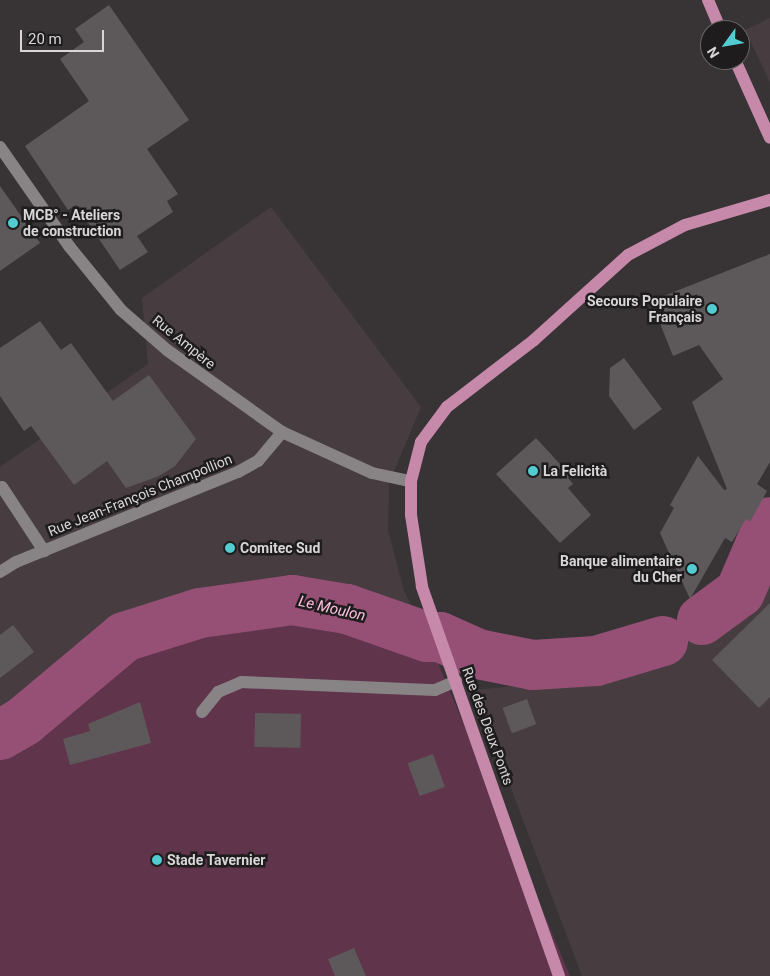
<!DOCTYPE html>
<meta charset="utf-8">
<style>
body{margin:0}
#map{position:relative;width:770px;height:976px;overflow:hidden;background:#383436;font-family:Roboto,sans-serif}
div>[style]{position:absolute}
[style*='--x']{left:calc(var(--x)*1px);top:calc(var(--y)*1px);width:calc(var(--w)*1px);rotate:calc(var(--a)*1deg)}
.built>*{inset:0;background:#473d41}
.green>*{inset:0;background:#60344b}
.river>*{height:50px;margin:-25px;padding:0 25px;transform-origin:25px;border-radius:25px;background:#965075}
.building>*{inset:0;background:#5d595b;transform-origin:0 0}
.service>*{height:12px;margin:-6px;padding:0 6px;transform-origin:6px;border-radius:6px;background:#888486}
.minor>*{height:12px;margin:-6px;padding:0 6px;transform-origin:6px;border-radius:6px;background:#888486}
.primary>*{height:12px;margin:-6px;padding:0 6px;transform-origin:6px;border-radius:6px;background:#c789aa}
.dots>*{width:14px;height:14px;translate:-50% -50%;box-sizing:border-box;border:2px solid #1e1c1d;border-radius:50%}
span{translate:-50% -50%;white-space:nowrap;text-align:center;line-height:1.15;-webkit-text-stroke:5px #1e1c1d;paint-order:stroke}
.poi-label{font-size:14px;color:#d9d6d8;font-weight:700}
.left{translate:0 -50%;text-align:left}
.right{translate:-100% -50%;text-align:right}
.street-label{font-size:14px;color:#d9d6d8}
.water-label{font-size:15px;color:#fec0de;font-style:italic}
.north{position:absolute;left:700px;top:20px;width:50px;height:50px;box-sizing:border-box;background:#1e1c1d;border:1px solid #696668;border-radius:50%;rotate:238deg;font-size:14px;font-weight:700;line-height:20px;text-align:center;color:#d9d6d8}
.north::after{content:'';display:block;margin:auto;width:18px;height:22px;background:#52ccd0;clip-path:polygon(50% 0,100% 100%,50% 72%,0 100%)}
.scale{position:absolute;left:20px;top:30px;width:84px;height:22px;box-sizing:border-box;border:2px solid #d9d6d8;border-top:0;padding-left:6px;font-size:15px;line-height:18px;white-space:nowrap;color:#d9d6d8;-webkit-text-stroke:4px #1e1c1d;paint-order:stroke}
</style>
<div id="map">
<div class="built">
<i style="clip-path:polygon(770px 18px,770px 82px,745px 30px)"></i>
<i style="clip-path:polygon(271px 207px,421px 407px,389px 483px,388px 530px,404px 591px,427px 637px,347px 609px,124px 637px,24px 721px,0 735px,0 467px,148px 364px,142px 298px)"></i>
<i style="clip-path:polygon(770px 565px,770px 976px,582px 976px,474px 690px,535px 684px,653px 662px,748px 604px)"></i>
</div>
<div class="green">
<i style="clip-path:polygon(292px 600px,347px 609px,427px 637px,570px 976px,0 976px,0 735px,24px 721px,124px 637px,200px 613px)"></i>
</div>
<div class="river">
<i style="--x:702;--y:620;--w:47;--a:-36.4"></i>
<i style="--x:740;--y:592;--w:76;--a:-66.8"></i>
<i style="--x:0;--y:735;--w:28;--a:-30"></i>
<i style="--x:24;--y:721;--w:131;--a:-40"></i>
<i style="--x:124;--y:637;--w:80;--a:-17.5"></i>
<i style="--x:200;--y:613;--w:93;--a:-8"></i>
<i style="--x:292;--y:600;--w:56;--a:9.3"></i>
<i style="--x:347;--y:609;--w:85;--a:19.3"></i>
<i style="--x:427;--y:637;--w:13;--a:0"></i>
<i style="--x:440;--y:637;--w:42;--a:24.1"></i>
<i style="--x:478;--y:654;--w:56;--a:11.3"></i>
<i style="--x:533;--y:665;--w:63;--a:-3.6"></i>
<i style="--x:596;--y:661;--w:70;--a:-16.6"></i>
</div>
<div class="building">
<i style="clip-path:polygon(109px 5px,189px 120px,147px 149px,178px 194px,167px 201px,173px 212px,137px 236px,148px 252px,120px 270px,76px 205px,68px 210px,25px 146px,89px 101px,60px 59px,84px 42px,75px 29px)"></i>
<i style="clip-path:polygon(0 186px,40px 243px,0 271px)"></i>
<i style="clip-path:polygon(770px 254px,770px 462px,757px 484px,767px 491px,750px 522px,746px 519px,732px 542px,725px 538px,690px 599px,660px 533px,674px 508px,670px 505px,698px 456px,724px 490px,727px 489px,692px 402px,723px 379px,699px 345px,673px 356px,651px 301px)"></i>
<i style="clip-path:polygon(40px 321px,61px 350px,71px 343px,113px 401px,149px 375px,196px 439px,175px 466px,159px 476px,126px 488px,107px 461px,74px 485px,31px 426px,24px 431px,0 396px,0 348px)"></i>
<i style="clip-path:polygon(624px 358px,662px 409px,634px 430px,609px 396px,610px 368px)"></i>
<i style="clip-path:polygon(536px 438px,570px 475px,568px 478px,573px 484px,568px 488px,591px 515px,560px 543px,496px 474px)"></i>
<i style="clip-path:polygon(770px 603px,770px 697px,759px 708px,712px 660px)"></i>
<i style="clip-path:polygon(13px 625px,34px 652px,0 678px,0 635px)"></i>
<i style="left:527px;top:699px;width:27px;height:26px;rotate:70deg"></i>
<i style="clip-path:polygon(140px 702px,151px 743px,70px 765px,63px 739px,90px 731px,88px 724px)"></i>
<i style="left:255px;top:713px;width:46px;height:34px;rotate:1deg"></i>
<i style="left:433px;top:754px;width:35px;height:27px;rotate:70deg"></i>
<i style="clip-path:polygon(354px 948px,366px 976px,335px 976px,328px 959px)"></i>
</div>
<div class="service">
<i style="--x:2;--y:487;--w:77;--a:56.7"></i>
<i style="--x:202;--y:712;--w:26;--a:-51"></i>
<i style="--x:218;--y:692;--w:25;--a:-23"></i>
<i style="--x:241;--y:682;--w:194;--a:2.4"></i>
<i style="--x:435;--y:690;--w:23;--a:-23"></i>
</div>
<div class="minor">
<i style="--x:0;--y:147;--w:121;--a:55.1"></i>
<i style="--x:69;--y:246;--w:82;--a:50.9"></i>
<i style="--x:121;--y:310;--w:61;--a:41"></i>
<i style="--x:167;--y:350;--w:141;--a:35.5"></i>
<i style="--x:282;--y:432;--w:99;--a:24.5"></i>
<i style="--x:372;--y:473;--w:40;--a:12"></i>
<i style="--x:0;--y:572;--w:19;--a:-32"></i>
<i style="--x:16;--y:562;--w:240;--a:-22.1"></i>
<i style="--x:238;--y:472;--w:23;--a:-29"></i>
<i style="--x:258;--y:461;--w:38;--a:-50"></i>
</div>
<div class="primary">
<i style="--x:708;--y:0;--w:33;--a:67"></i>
<i style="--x:735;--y:60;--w:85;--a:65.8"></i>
<i style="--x:559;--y:976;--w:413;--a:-109.4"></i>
<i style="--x:422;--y:586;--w:72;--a:-98.8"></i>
<i style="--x:411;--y:515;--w:34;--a:-90"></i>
<i style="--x:411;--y:481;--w:40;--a:-75.6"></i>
<i style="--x:421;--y:442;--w:44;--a:-53.4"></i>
<i style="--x:447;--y:407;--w:110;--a:-37.6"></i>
<i style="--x:534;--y:340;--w:127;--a:-42.1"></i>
<i style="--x:628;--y:255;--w:64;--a:-27.8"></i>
<i style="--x:685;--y:225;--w:89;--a:-16.4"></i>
</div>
<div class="dots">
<i style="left:13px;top:223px;background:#52ccd0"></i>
<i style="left:712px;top:309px;background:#52ccd0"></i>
<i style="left:533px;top:471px;background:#52ccd0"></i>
<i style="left:230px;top:548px;background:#52ccd0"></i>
<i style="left:692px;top:569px;background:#52ccd0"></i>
<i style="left:157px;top:860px;background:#52ccd0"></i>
</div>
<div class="poi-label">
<span class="left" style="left:23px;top:223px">MCB° - Ateliers<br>de construction</span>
<span class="right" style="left:702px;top:309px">Secours Populaire<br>Français</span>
<span class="left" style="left:543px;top:471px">La Felicità</span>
<span class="left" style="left:240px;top:548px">Comitec Sud</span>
<span class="right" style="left:682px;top:569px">Banque alimentaire<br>du Cher</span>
<span class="left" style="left:167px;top:860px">Stade Tavernier</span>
</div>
<div class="street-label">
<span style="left:184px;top:342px;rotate:39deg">Rue Ampère</span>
<span style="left:140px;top:495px;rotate:-22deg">Rue Jean-François Champollion</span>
<span style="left:488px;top:726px;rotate:70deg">Rue des Deux Ponts</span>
</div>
<div class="water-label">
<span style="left:332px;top:609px;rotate:13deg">Le Moulon</span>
</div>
<div class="north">N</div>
<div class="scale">20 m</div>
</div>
